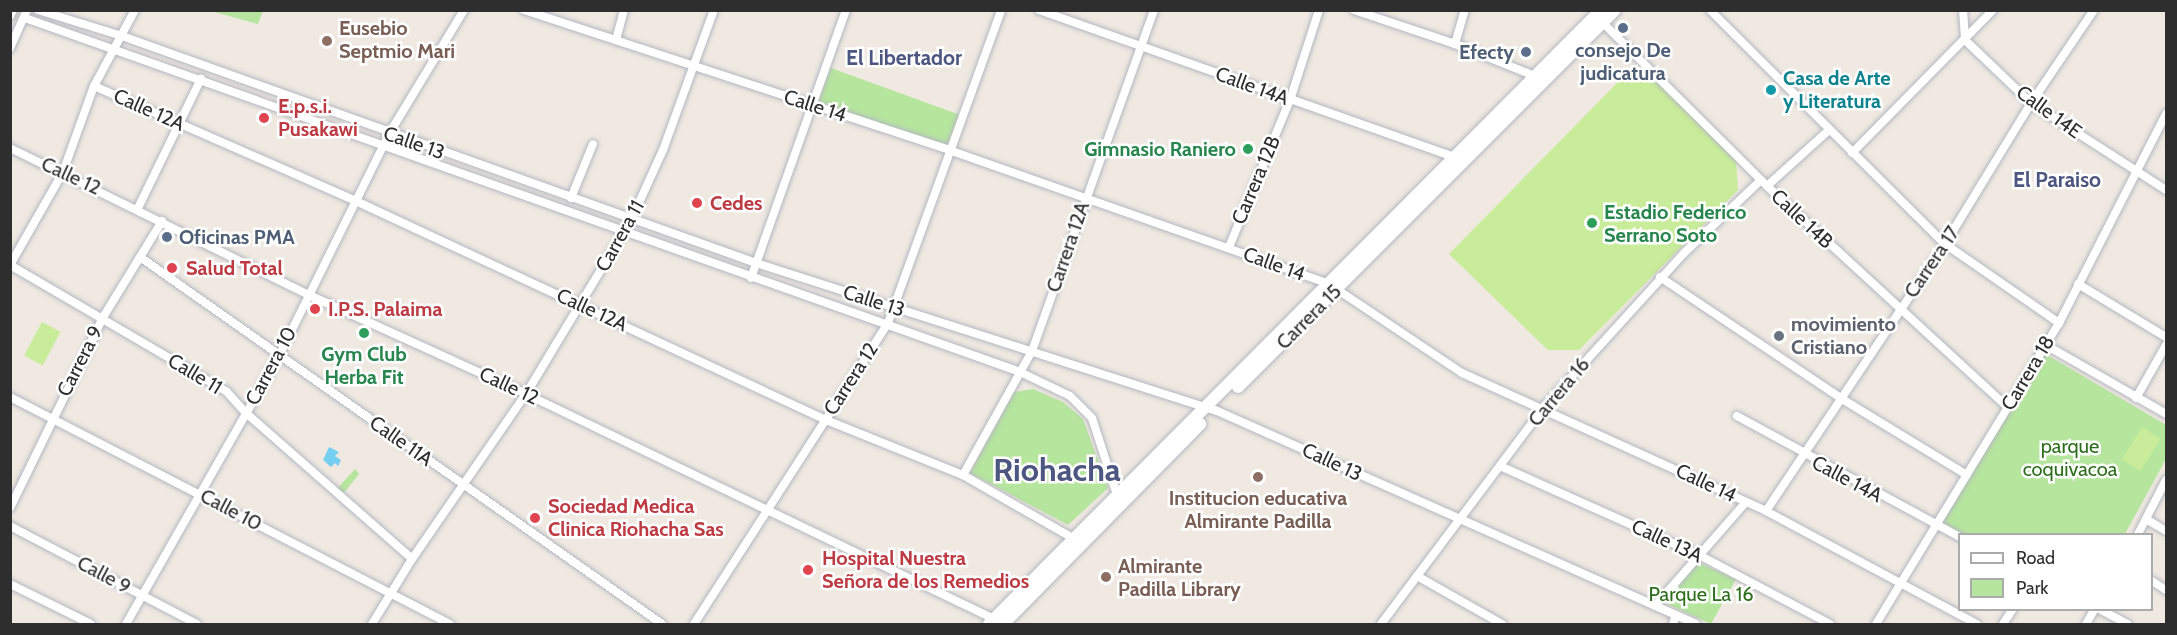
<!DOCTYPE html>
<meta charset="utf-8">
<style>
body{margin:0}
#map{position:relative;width:2177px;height:635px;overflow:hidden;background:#efe9e1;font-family:Cabin,sans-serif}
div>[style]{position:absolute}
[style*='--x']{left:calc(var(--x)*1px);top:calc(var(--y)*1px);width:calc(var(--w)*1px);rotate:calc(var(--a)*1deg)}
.green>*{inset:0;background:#b6e59e;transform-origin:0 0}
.pitch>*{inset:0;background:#c9ec9a;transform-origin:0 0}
.water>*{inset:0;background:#75cff0}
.roads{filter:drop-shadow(0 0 2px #b4b7c1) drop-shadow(0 0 2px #b4b7c1)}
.street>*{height:8px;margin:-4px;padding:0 4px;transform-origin:4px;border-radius:4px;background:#fff}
.secondary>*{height:12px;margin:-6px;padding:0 6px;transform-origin:6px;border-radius:6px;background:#fff}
.dots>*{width:16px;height:16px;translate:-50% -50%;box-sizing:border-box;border:3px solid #fff;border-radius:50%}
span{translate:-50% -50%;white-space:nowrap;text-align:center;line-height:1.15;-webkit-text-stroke:5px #fff;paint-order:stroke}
.education-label{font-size:20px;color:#785e54;font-weight:700}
.left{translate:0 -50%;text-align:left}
.service-label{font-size:20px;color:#4e5e75;font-weight:700}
.right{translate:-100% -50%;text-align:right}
.culture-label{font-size:20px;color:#0d838f;font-weight:700}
.street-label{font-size:20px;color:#2e2e2e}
.health-label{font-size:20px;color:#be3a42;font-weight:700}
.leisure-label{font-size:20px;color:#27864d;font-weight:700}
.worship-label{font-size:20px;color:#5b616d;font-weight:700}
.park-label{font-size:20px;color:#2c6e1b}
.neighbourhood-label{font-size:21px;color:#4d5680;font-weight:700}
.town-label{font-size:32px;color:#4d5680;font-weight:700}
.frame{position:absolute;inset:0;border:12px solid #2e2e2e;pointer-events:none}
.legend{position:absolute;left:1958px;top:533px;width:195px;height:78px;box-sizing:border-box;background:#fff;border:2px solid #ababab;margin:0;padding:8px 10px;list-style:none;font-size:18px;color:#2e2e2e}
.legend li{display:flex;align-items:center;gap:12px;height:30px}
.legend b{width:30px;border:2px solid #ababab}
</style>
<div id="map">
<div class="green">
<i style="clip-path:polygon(211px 11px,263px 11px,258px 24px)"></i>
<i style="left:831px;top:68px;width:136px;height:36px;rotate:20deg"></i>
<i style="clip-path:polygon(2044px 353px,2166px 425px,2166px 459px,2125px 534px,1961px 534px,1940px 524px)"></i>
<i style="clip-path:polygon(1033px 389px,1063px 402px,1083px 419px,1108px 488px,1068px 525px,970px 473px,1014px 392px)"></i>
<i style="clip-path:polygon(355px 469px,359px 474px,343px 494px,337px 489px)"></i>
<i style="clip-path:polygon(1697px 562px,1736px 579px,1711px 624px,1665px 603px)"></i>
</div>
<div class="pitch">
<i style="clip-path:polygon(1631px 76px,1652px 77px,1736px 159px,1738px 190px,1579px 350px,1548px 350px,1449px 254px,1621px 79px)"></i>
<i style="left:42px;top:322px;width:21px;height:38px;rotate:28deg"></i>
<i style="left:2142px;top:427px;width:22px;height:38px;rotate:32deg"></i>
</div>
<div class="water">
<i style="clip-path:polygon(329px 447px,339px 452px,335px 456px,341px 460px,338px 466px,335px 463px,331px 467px,323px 460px)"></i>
</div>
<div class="roads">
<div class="street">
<i style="--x:38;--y:10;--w:88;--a:17.2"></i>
<i style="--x:122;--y:36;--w:673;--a:19.7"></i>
<i style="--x:756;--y:263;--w:482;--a:17.8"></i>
<i style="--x:1215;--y:410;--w:526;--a:23.98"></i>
<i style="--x:524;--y:10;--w:451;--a:18.2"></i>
<i style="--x:952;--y:151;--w:400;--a:19.4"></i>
<i style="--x:1329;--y:284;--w:160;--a:33.8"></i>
<i style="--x:1462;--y:373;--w:334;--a:24.4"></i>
<i style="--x:1766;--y:511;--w:239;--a:28.2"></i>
<i style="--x:1039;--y:10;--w:446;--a:19.5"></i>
<i style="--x:1354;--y:10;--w:107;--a:18.6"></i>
<i style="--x:1455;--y:44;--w:92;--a:21.8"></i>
<i style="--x:1710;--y:10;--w:332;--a:44.9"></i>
<i style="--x:1945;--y:244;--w:139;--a:34.7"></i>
<i style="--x:1963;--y:10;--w:30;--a:86"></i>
<i style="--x:1965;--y:40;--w:91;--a:43.7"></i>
<i style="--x:2031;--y:103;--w:161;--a:32.8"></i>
<i style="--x:10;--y:16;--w:7;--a:-63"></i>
<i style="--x:25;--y:18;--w:1056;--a:19.58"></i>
<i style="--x:1020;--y:372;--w:55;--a:25.6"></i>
<i style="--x:1070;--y:396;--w:31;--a:45"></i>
<i style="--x:1092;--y:418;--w:81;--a:72"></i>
<i style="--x:1603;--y:23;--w:231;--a:44.8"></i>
<i style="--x:1767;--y:186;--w:326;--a:42.6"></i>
<i style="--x:616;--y:40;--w:31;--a:-75"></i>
<i style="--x:1455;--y:44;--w:35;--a:-74"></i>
<i style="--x:10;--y:48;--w:42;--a:-65.9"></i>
<i style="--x:94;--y:86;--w:288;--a:23.7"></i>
<i style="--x:358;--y:202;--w:516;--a:24.98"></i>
<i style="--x:826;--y:420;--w:148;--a:21.9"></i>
<i style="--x:963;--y:475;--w:133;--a:29.9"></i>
<i style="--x:10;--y:148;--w:333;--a:26.2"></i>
<i style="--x:309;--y:295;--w:239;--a:24.5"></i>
<i style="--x:526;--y:394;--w:522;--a:25.68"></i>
<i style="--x:1852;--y:153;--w:201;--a:-45.4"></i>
<i style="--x:1767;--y:186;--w:84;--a:-42.1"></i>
<i style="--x:571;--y:198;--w:58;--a:-67.8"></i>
<i style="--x:138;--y:208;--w:144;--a:-64"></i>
<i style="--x:1229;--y:247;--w:159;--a:-67.5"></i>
<i style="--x:1290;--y:100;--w:95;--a:-72.1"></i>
<i style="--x:140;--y:257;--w:638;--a:35.11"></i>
<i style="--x:10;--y:265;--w:251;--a:30.3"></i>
<i style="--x:227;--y:392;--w:28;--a:48"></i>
<i style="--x:246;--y:413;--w:221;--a:41.3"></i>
<i style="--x:10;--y:265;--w:107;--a:-60.3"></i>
<i style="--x:63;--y:172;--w:91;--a:-70.2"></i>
<i style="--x:94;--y:86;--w:86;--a:-61.7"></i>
<i style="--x:1660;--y:277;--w:219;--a:33.8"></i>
<i style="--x:1842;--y:399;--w:146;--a:31.3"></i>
<i style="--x:751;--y:278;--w:284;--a:-70.5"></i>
<i style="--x:2078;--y:284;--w:103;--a:31.1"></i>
<i style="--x:2044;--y:344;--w:141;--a:29.8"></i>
<i style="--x:10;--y:397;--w:495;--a:27.3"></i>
<i style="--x:2136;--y:398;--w:61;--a:-60.5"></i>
<i style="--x:1737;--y:416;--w:254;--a:28.5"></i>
<i style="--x:1500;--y:466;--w:218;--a:24.1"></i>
<i style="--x:1699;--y:555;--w:148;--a:27.8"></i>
<i style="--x:963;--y:475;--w:142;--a:-60.9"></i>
<i style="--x:1032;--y:351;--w:362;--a:-70.3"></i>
<i style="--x:10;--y:508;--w:210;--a:-64"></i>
<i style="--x:102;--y:319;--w:115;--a:-58.5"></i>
<i style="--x:1766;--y:511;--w:321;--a:-56.2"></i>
<i style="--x:1945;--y:244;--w:165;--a:-58.6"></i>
<i style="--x:2031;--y:103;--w:112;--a:-55.9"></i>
<i style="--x:2146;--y:519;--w:23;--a:31"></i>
<i style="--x:10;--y:526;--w:211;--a:27.7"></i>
<i style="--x:2138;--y:534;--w:61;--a:-62.6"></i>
<i style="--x:1417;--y:576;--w:98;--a:29.5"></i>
<i style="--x:2152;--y:581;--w:17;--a:33"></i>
<i style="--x:10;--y:584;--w:90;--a:26.3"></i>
<i style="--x:1655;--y:606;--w:138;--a:-48.8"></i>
<i style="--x:2101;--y:610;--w:30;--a:28"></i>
<i style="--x:126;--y:624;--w:309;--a:-60.3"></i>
<i style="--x:279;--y:356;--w:248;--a:-63.6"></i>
<i style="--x:389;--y:134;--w:145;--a:-58.8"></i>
<i style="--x:372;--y:624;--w:76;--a:-58.4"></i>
<i style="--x:412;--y:559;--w:201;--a:-55.4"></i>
<i style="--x:526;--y:394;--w:205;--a:-58.9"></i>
<i style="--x:632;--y:218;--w:75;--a:-65.5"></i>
<i style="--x:663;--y:150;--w:149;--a:-70"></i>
<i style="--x:694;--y:624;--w:358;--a:-57.2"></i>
<i style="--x:888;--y:323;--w:333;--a:-70.1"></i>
<i style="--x:1381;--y:624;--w:271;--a:-53.1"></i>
<i style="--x:1544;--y:407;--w:208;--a:-47.7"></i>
<i style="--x:1684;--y:253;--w:106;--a:-43.5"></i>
<i style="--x:1673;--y:624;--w:9;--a:-72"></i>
<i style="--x:1876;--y:624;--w:352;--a:-58.7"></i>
<i style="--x:2059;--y:323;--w:235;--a:-62.9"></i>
<i style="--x:2003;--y:624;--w:17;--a:-57"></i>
<i style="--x:2086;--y:624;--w:16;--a:-60"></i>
</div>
<div class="secondary">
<i style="--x:1238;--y:387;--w:533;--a:-45"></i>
<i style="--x:989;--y:624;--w:867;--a:-45.09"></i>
<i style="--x:1003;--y:624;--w:281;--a:-45.4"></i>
</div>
</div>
<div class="dots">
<i style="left:1623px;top:28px;background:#5c6f8a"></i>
<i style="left:327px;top:41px;background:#8d6e63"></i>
<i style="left:1526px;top:52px;background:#5c6f8a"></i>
<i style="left:1771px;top:90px;background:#0f9aa8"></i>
<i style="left:264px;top:118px;background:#e0444e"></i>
<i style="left:1248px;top:149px;background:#2e9e5b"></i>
<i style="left:697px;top:203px;background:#e0444e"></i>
<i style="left:1592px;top:223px;background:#2e9e5b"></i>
<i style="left:167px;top:237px;background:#5c6f8a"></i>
<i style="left:172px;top:268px;background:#e0444e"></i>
<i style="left:315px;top:309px;background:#e0444e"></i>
<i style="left:364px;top:333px;background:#2e9e5b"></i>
<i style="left:1779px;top:336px;background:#6b7280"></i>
<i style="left:1258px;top:477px;background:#8d6e63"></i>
<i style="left:535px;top:518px;background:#e0444e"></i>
<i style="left:808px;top:570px;background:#e0444e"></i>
<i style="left:1106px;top:577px;background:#8d6e63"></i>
</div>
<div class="education-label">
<span class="left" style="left:339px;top:40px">Eusebio<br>Septmio Mari</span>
<span style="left:1258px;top:510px">Institucion educativa<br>Almirante Padilla</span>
<span class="left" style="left:1118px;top:578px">Almirante<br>Padilla Library</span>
</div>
<div class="service-label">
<span style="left:1623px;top:62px">consejo De<br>judicatura</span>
<span class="right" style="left:1514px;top:52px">Efecty</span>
<span class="left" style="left:179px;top:237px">Oficinas PMA</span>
</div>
<div class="culture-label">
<span class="left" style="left:1783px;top:90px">Casa de Arte<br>y Literatura</span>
</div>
<div class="street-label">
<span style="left:1252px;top:86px;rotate:20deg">Calle 14A</span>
<span style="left:815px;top:106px;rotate:18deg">Calle 14</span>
<span style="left:149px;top:110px;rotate:24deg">Calle 12A</span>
<span style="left:2049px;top:112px;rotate:36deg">Calle 14E</span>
<span style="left:414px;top:143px;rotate:19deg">Calle 13</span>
<span style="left:71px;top:176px;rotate:25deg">Calle 12</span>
<span style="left:1256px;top:180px;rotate:-67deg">Carrera 12B</span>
<span style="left:1802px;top:219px;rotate:43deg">Calle 14B</span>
<span style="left:620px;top:236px;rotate:-61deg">Carrera 11</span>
<span style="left:1068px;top:247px;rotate:-71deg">Carrera 12A</span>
<span style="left:1932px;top:262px;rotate:-56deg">Carrera 17</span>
<span style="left:1274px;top:264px;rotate:20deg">Calle 14</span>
<span style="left:874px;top:301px;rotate:18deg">Calle 13</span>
<span style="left:592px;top:310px;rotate:25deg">Calle 12A</span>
<span style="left:1309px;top:317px;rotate:-45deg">Carrera 15</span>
<span style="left:80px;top:361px;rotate:-63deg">Carrera 9</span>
<span style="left:271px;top:366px;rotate:-62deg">Carrera 10</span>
<span style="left:2028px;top:373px;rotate:-59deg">Carrera 18</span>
<span style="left:195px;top:374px;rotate:31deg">Calle 11</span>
<span style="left:851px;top:379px;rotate:-57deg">Carrera 12</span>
<span style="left:509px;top:386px;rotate:25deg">Calle 12</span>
<span style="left:1559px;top:392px;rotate:-50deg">Carrera 16</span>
<span style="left:401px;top:441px;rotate:35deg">Calle 11A</span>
<span style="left:1332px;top:462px;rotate:25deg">Calle 13</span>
<span style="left:1847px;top:479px;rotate:28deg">Calle 14A</span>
<span style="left:1706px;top:483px;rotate:25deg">Calle 14</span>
<span style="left:231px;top:510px;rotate:28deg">Calle 10</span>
<span style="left:1667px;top:541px;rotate:25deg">Calle 13A</span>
<span style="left:104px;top:575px;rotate:28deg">Calle 9</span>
</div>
<div class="health-label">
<span class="left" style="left:278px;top:118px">E.p.s.i.<br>Pusakawi</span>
<span class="left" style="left:710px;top:203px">Cedes</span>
<span class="left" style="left:186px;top:268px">Salud Total</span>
<span class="left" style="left:328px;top:309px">I.P.S. Palaima</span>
<span class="left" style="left:548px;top:518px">Sociedad Medica<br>Clinica Riohacha Sas</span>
<span class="left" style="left:822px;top:570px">Hospital Nuestra<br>Señora de los Remedios</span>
</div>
<div class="leisure-label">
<span class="right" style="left:1236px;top:149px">Gimnasio Raniero</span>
<span class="left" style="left:1604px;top:224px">Estadio Federico<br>Serrano Soto</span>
<span style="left:364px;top:366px">Gym Club<br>Herba Fit</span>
</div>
<div class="worship-label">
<span class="left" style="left:1791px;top:336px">movimiento<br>Cristiano</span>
</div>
<div class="park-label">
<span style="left:2070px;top:458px">parque<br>coquivacoa</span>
<span style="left:1701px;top:594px">Parque La 16</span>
</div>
<div class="neighbourhood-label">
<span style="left:904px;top:58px">El Libertador</span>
<span style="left:2057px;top:180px">El Paraiso</span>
</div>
<div class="town-label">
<span style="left:1057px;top:470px">Riohacha</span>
</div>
<div class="frame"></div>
<ul class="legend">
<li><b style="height:8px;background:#fff"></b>Road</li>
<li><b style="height:16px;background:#b6e59e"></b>Park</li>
</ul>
</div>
